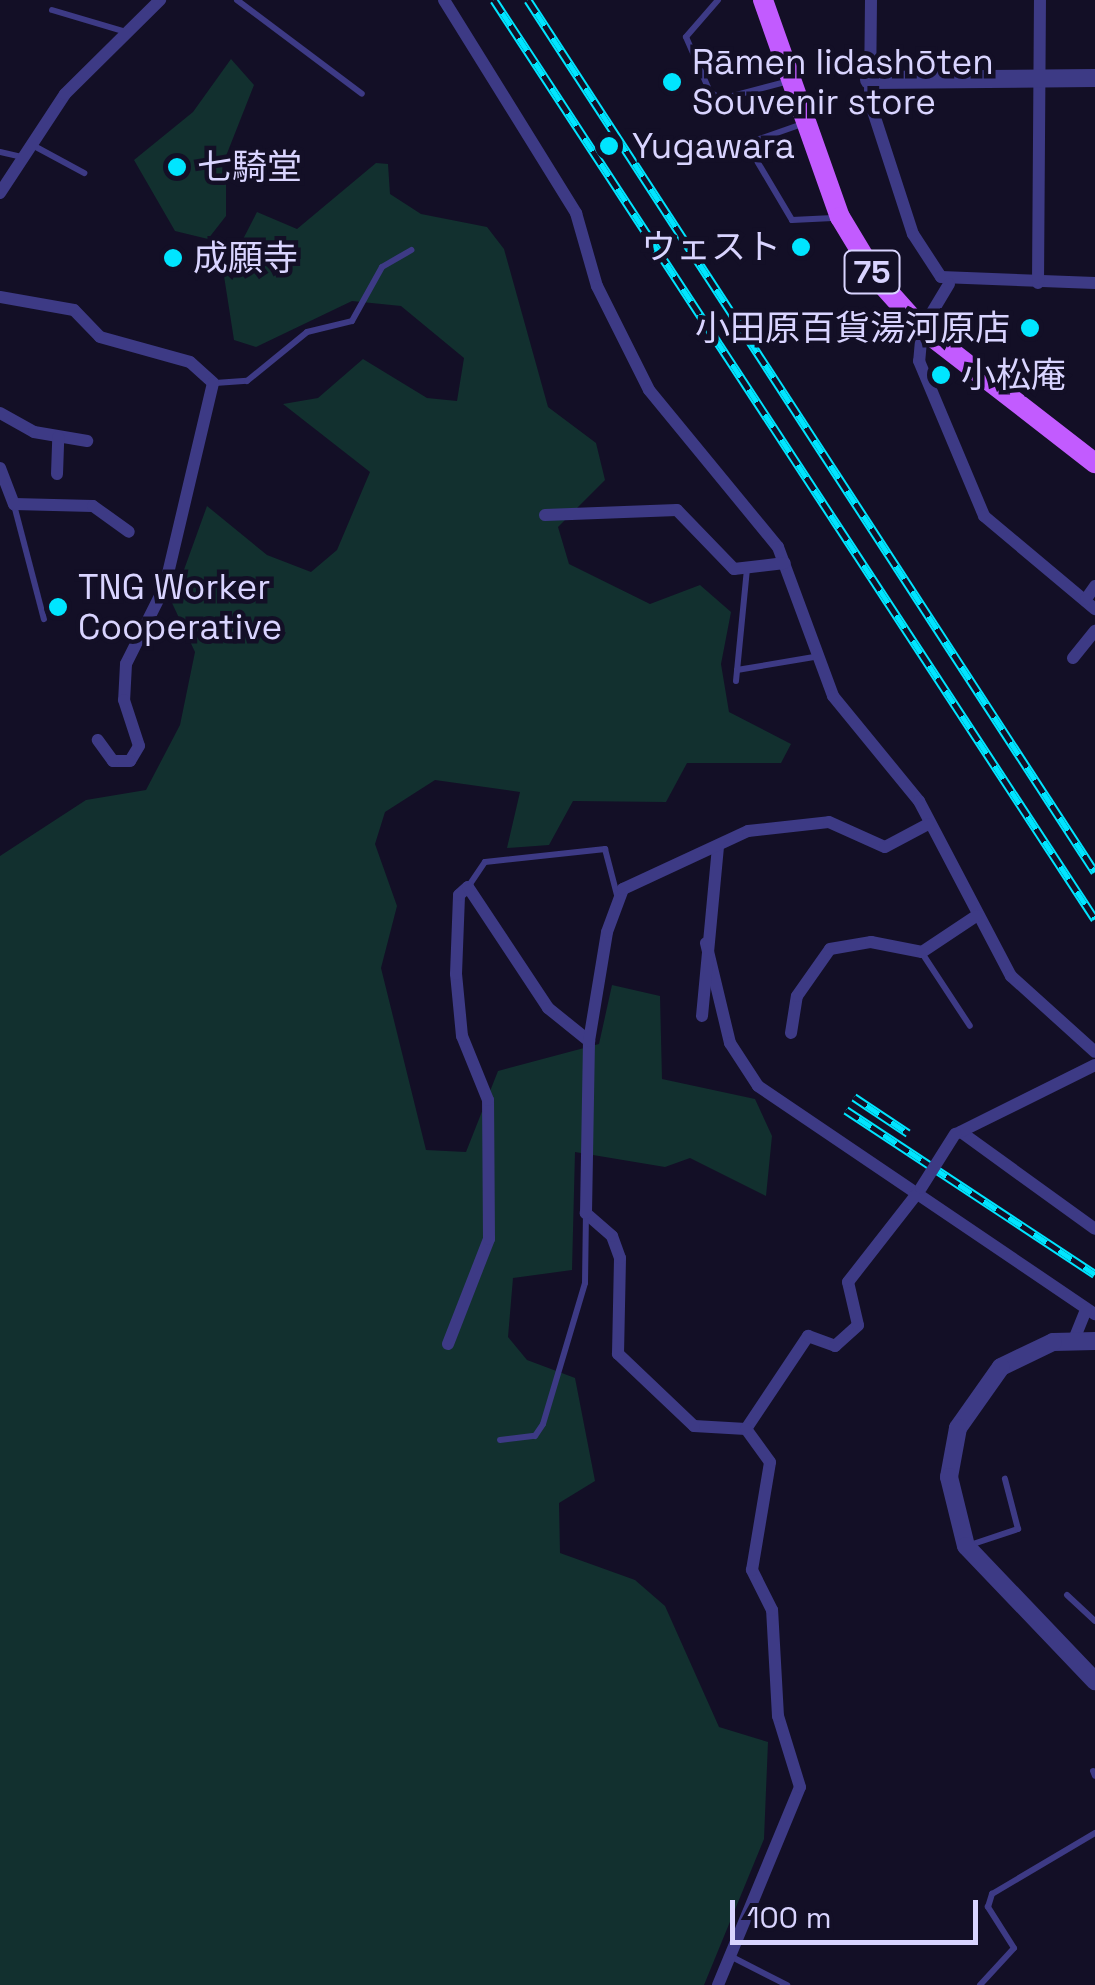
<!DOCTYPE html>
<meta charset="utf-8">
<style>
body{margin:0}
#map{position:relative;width:1095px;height:1985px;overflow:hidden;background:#130f26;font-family:"Space Grotesk","Noto Sans JP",sans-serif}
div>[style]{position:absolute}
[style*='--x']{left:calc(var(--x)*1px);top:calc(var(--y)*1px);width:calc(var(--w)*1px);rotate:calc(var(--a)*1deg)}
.green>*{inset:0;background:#12302f}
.service>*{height:6px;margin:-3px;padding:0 3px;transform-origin:3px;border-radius:3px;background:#3d3a85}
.minor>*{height:12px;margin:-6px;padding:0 6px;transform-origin:6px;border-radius:6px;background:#3d3a85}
.tertiary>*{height:18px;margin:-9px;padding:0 9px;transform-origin:9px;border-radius:9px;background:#3d3a85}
.primary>*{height:20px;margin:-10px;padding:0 10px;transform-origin:10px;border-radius:10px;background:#c25bff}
.rail>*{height:9px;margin-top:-4.5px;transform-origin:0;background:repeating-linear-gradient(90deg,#130f26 0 15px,#00e5ff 0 30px);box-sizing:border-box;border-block:2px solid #00e5ff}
.minor-bridge>*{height:12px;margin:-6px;padding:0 6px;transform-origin:6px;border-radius:6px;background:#3d3a85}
.dots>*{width:28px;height:28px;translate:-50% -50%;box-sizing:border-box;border:5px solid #130f26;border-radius:50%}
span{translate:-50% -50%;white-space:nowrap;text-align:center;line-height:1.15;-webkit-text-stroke:9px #130f26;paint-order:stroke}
.shield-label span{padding:2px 8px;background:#130f26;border:2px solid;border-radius:8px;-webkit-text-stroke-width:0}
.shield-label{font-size:32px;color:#d9d4ff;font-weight:700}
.poi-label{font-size:35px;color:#d9d4ff}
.left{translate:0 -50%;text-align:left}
.right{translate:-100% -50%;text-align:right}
.scale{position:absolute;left:730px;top:1900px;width:248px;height:45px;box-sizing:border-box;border:5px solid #d9d4ff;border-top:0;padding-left:12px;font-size:30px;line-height:35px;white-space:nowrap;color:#d9d4ff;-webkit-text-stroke:8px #130f26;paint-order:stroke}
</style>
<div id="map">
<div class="green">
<i style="clip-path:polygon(231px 59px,254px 85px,226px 156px,226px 216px,208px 239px,175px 231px,134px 160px,193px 112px)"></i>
<i style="clip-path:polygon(376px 163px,388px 164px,390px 194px,421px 214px,487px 227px,504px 249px,548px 407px,596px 443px,605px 480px,558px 527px,569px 564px,650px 604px,700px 585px,731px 612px,721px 664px,729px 712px,791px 744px,781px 763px,687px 763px,666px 802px,573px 801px,549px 845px,507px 848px,520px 792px,435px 780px,385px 812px,375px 844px,397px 906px,381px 968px,426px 1150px,466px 1152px,498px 1071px,599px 1044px,612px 985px,660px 996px,662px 1079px,755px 1099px,772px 1136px,766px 1196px,690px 1158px,665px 1167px,575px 1152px,572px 1270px,513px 1278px,508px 1337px,527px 1360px,575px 1378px,595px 1481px,559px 1503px,560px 1553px,635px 1580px,665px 1606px,719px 1727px,768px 1742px,764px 1839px,704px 1985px,0 1985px,0 856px,86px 800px,146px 790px,180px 725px,195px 652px,172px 603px,207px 506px,267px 555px,311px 572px,337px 550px,370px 472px,283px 404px,318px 398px,363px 359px,427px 398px,457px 401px,464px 358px,401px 306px,352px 301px,256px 347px,234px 340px,224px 276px,257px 212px,297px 229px)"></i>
</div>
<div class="service">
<i style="--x:237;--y:0;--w:156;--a:36.9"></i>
<i style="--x:718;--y:0;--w:49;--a:130.9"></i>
<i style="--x:686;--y:37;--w:60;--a:66.4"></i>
<i style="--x:710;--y:92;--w:13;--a:32"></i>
<i style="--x:721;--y:99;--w:70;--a:-14.8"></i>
<i style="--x:52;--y:10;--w:77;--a:16.6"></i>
<i style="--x:805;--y:123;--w:57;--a:160.6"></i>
<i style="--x:751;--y:142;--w:14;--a:78"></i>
<i style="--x:754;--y:156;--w:74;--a:59.3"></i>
<i style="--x:792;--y:220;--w:41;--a:-2.8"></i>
<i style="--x:36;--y:147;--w:55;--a:28.4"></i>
<i style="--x:0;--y:152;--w:22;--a:13"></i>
<i style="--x:215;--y:383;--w:32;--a:-4"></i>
<i style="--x:247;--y:381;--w:77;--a:-39.2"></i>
<i style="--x:307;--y:332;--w:46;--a:-13.7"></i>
<i style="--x:352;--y:321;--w:62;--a:-60.9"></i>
<i style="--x:382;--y:267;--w:34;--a:-30"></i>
<i style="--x:14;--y:505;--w:118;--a:75.3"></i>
<i style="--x:737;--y:670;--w:78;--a:-9.6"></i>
<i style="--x:736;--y:681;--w:114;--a:-84.4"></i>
<i style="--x:468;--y:887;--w:30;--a:-56"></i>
<i style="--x:485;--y:862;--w:121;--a:-6.2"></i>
<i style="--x:605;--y:849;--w:52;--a:75.4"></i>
<i style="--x:922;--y:953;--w:87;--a:56.7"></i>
<i style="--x:500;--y:1440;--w:35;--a:-7"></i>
<i style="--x:535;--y:1436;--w:14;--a:-56"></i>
<i style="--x:543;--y:1424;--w:147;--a:-73.4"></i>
<i style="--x:585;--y:1283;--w:69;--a:-89.2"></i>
<i style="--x:967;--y:1546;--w:54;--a:-18.4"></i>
<i style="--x:1018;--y:1529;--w:52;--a:-104.6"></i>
<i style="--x:1067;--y:1595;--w:38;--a:43"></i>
<i style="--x:1093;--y:1771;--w:5;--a:68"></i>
<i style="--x:732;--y:1957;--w:62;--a:27"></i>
<i style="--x:980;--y:1985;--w:50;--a:-47.4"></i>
<i style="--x:1014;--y:1948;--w:49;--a:-122.4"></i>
<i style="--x:988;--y:1907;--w:14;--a:-73"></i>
<i style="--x:992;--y:1894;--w:120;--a:-30.6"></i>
</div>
<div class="minor">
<i style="--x:444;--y:0;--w:251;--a:58.2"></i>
<i style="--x:576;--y:213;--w:76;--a:74"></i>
<i style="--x:597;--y:286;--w:116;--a:63.4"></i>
<i style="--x:649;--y:390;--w:203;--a:50.6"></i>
<i style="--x:778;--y:547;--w:159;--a:69.7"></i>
<i style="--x:833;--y:696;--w:136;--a:50.7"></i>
<i style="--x:919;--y:801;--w:198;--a:62.3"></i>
<i style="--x:1011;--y:976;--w:113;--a:42.1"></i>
<i style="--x:871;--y:0;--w:102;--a:90.6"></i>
<i style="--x:870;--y:102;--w:139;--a:72"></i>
<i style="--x:913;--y:234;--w:51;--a:56.9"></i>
<i style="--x:941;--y:277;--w:154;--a:2.2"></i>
<i style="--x:0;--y:193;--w:118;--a:-56.7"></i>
<i style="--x:65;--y:94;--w:134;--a:-44.7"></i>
<i style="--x:1038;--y:283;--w:283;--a:-89.6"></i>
<i style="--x:949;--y:284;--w:52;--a:121"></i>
<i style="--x:922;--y:329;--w:32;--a:95"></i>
<i style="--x:919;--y:361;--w:168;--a:67.2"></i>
<i style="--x:984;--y:516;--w:145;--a:40"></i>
<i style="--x:0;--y:297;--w:75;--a:10"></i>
<i style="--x:74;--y:310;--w:37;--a:46"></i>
<i style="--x:100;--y:337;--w:93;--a:15.5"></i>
<i style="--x:190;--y:362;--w:31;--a:42"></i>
<i style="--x:213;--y:383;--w:209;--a:103.3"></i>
<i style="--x:165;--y:586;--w:87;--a:116.6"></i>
<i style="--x:126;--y:664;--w:36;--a:93"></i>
<i style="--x:124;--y:700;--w:48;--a:71.9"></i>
<i style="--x:139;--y:746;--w:17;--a:121"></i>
<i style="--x:130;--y:761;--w:17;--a:180"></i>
<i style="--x:113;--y:761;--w:26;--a:-126"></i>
<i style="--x:0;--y:413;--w:39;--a:29"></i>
<i style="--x:34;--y:432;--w:54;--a:9.6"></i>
<i style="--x:0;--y:468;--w:39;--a:69"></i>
<i style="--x:14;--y:504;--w:79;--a:1.5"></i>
<i style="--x:93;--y:506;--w:44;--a:35.8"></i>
<i style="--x:57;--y:474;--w:37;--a:-88"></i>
<i style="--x:545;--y:515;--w:132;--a:-2.2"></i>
<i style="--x:677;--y:510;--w:82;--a:46"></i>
<i style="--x:734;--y:569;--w:51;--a:-6.7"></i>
<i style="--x:1086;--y:599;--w:16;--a:-55"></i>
<i style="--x:1073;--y:658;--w:35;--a:-51"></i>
<i style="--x:706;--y:943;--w:103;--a:76.5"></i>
<i style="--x:730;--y:1043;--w:51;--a:56.9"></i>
<i style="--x:758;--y:1086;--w:407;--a:34.1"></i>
<i style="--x:702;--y:1016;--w:170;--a:-84.6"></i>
<i style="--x:791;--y:1033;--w:37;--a:-81"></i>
<i style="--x:797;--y:996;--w:57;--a:-54.9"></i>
<i style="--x:830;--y:949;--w:42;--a:-9.7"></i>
<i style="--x:871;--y:942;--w:52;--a:11.1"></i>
<i style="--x:922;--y:952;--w:65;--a:-33.7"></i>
<i style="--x:961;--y:1132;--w:165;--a:35.9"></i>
<i style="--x:958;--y:1133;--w:153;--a:-26.4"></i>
<i style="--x:1073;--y:1342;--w:35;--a:-68"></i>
<i style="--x:448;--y:1344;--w:113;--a:-68.7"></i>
<i style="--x:489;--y:1239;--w:139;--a:-90.4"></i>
<i style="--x:488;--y:1100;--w:69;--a:-112.1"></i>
<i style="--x:462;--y:1036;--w:62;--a:-95.5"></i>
<i style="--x:456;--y:974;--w:79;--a:-87.8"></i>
<i style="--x:459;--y:895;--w:12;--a:-42"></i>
<i style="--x:468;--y:887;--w:145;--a:56.5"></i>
<i style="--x:548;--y:1008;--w:53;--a:38.8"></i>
<i style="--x:746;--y:1429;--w:52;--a:-176.7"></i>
<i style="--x:694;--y:1426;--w:105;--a:-136.5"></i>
<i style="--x:618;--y:1354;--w:96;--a:-88.8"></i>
<i style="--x:620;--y:1258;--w:23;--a:-110"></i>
<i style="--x:612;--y:1236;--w:35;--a:-139"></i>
<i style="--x:586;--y:1213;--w:172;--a:-89"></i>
<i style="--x:589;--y:1041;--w:110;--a:-80.6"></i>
<i style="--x:607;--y:932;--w:46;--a:-69.6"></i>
<i style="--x:623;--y:889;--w:138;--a:-24.9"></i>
<i style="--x:748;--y:831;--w:81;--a:-6.3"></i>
<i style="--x:829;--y:822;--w:61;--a:24.1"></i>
<i style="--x:885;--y:847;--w:49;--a:-28.1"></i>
<i style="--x:746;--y:1429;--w:112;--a:-56.3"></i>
<i style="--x:808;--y:1336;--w:29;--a:20"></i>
<i style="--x:835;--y:1346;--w:31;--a:-42"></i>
<i style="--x:858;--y:1325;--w:44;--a:-103.1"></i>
<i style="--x:848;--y:1282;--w:115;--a:-52"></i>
<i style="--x:718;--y:1985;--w:214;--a:-67.5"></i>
<i style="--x:800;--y:1787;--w:74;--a:-107.2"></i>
<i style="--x:778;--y:1716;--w:106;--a:-93.2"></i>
<i style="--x:772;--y:1610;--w:45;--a:-116.6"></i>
<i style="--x:752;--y:1570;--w:109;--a:-80.5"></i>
<i style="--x:770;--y:1462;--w:41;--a:-126"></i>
</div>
<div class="tertiary">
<i style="--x:869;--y:80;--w:226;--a:-0.5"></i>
<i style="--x:1095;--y:1341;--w:42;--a:178.6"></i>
<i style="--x:1053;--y:1342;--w:58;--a:154.3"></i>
<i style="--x:1001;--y:1367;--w:75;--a:125.2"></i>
<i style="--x:958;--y:1428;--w:50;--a:100.4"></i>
<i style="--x:949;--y:1477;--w:71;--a:76.2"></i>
<i style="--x:966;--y:1546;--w:187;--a:46.3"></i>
</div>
<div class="primary">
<i style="--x:763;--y:0;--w:230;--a:70.5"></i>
<i style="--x:840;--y:217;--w:74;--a:58.9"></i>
<i style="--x:878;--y:280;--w:66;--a:48.1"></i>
<i style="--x:922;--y:329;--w:219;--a:37.8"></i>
</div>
<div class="rail">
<i style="--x:494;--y:0;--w:1098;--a:56.82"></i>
<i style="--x:528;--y:0;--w:1040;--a:56.97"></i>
<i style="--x:854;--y:1097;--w:65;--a:33.7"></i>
<i style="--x:846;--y:1110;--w:298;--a:33.4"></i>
</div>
<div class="minor-bridge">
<i style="--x:921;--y:1188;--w:64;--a:-57.8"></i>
</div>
<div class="dots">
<i style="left:672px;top:82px;background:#00e5ff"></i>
<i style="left:609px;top:146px;background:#00e5ff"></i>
<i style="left:177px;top:167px;background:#00e5ff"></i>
<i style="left:801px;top:247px;background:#00e5ff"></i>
<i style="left:173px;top:258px;background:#00e5ff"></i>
<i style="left:1030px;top:328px;background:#00e5ff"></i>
<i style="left:941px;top:375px;background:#00e5ff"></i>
<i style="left:58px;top:607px;background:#00e5ff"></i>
</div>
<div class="shield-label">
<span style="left:872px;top:272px">75</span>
</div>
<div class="poi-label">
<span class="left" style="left:692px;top:82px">Rāmen Iidashōten<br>Souvenir store</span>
<span class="left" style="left:632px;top:146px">Yugawara</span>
<span class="left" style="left:197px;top:167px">七騎堂</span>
<span class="right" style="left:781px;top:247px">ウェスト</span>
<span class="left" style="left:193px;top:258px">成願寺</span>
<span class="right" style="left:1010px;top:328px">小田原百貨湯河原店</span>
<span class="left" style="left:961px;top:375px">小松庵</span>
<span class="left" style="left:78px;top:607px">TNG Worker<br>Cooperative</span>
</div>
<div class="scale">100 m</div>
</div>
